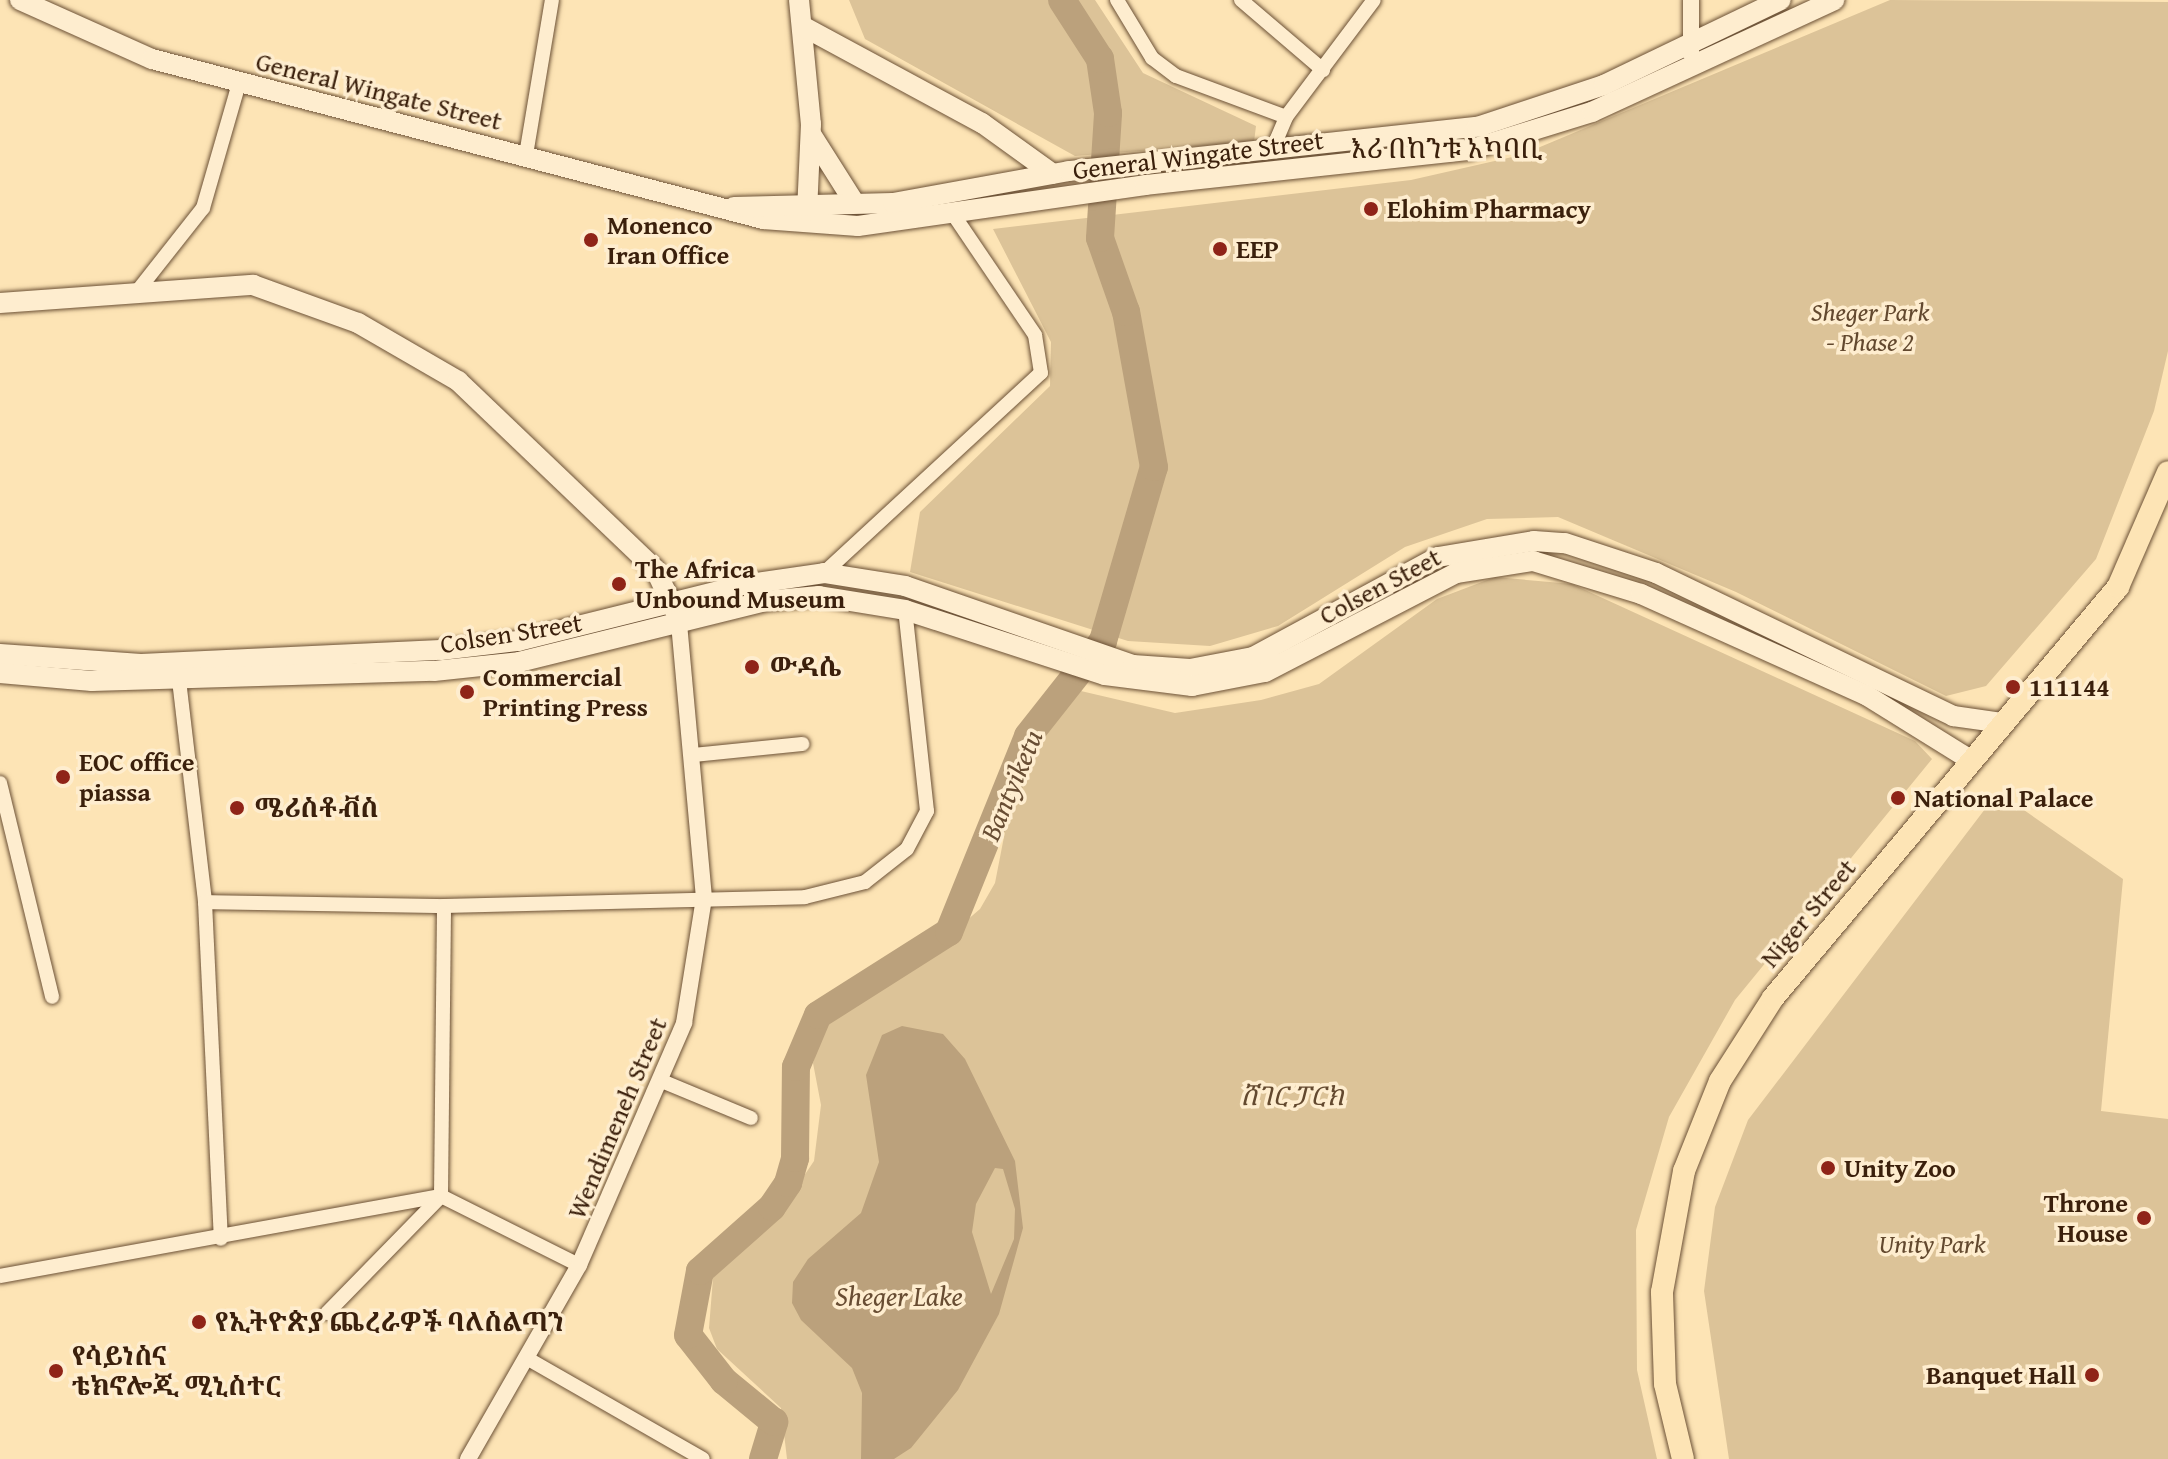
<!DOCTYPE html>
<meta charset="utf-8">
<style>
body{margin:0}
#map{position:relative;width:2168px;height:1459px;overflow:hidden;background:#fde4b5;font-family:"Gentium Book Plus","Noto Serif Ethiopic",serif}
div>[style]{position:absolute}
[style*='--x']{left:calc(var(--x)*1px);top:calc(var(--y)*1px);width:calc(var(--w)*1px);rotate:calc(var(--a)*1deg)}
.green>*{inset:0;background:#dcc398}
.water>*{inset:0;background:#bba17c}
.river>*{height:28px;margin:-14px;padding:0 14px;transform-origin:14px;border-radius:14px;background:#bba17c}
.roads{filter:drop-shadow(0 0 2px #6c5136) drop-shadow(0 0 2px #6c5136)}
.minor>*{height:14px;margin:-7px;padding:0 7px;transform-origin:7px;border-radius:7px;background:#feedcf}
.tertiary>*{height:16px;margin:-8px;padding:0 8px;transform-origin:8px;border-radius:8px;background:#feedcf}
.secondary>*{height:20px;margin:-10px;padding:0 10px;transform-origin:10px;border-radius:10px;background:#feedcf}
.primary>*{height:22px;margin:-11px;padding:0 11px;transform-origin:11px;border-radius:11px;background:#fde4b5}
.dots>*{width:22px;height:22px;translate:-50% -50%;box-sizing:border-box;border:4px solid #feedcf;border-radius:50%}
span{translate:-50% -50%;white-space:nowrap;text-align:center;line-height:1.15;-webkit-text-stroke:7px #feedcf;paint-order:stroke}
.street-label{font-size:26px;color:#3b200c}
.poi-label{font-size:26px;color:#3b200c;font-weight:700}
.left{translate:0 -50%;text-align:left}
.right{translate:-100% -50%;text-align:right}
.park-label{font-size:26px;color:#63492f;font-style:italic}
.neighbourhood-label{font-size:28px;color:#3b200c}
.water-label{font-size:28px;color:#684d33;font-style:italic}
</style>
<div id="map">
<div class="green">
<i style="clip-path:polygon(849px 0,1095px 0,1143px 73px,1256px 126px,1254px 142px,1075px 156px,865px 39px)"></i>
<i style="clip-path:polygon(1890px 0,2168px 2px,2168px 351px,2154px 411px,2096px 559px,1986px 686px,1946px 696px,1736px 592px,1558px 517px,1487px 519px,1405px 547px,1278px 626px,1210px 646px,1128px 641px,910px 572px,920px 512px,1050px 386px,1051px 342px,993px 229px,1411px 180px,1521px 155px)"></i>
<i style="clip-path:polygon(1495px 577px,1572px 584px,1915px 741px,1932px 759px,1735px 1000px,1669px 1117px,1636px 1230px,1637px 1370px,1657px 1459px,787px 1459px,781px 1408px,717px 1349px,709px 1328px,713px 1278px,787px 1201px,814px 1161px,821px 1105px,813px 1063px,827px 1016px,849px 993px,923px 958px,980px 909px,995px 883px,1009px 811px,1068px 688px,1175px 713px,1261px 700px,1319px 684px,1437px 599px)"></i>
<i style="clip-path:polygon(1998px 792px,2123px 879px,2101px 1111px,2168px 1119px,2168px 1459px,1729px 1459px,1704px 1291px,1715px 1207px,1748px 1120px)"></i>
</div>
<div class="water">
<i style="clip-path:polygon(evenodd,902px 1026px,943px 1034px,965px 1059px,1015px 1161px,1023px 1228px,999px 1314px,958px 1390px,911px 1448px,894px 1459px,861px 1459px,862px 1393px,852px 1368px,801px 1320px,792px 1303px,793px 1282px,808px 1259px,861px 1213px,879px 1162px,866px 1075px,882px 1035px,902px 1026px,995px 1168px,1003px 1169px,1015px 1209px,1014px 1239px,991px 1294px,972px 1232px,976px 1204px,995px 1168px)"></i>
</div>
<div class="river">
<i style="--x:763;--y:1459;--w:39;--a:-73"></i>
<i style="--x:774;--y:1422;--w:65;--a:-140.6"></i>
<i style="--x:724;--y:1381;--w:58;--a:-128"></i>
<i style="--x:688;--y:1335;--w:65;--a:-79.4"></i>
<i style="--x:700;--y:1271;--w:96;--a:-41.6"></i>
<i style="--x:772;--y:1207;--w:29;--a:-56"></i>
<i style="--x:788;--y:1183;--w:26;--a:-74"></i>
<i style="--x:795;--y:1158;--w:91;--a:-89.4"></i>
<i style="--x:796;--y:1067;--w:56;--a:-67.1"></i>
<i style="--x:818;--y:1015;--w:155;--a:-32.4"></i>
<i style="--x:949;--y:932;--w:211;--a:-68"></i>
<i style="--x:1028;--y:736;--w:121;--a:-51.7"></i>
<i style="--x:1103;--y:641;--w:181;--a:-73.7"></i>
<i style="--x:1154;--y:467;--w:158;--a:-100.2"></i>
<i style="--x:1126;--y:312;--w:78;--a:-109.4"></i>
<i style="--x:1100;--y:238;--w:125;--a:-86.3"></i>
<i style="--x:1108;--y:113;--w:55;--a:-98.4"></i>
<i style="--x:1100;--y:59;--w:70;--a:-122.8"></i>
</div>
<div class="roads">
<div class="minor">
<i style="--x:1117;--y:0;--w:68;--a:58.9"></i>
<i style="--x:1152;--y:58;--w:30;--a:37"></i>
<i style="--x:1176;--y:76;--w:117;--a:20.4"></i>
<i style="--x:1286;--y:117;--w:146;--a:-53.1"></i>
<i style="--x:1241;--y:0;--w:108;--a:40.5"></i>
<i style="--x:1273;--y:148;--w:34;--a:-67"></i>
<i style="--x:526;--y:155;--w:157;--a:-80.5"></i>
<i style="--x:139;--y:289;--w:103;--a:-51.7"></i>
<i style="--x:203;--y:208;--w:130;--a:-73.9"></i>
<i style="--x:824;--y:573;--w:295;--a:-42.7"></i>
<i style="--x:1041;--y:373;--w:38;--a:-99"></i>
<i style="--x:1035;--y:335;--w:146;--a:-124.1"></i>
<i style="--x:179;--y:680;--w:224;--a:83.3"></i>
<i style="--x:205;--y:902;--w:239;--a:1"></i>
<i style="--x:693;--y:755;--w:110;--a:-5.8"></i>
<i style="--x:0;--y:783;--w:220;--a:76.3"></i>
<i style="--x:205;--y:902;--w:337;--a:87.3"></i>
<i style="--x:664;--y:1082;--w:94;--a:22.5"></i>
<i style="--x:0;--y:1276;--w:448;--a:-10.3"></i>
<i style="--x:441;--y:1196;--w:290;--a:-89.4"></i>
<i style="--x:444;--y:906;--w:361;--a:-1.4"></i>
<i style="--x:805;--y:897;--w:62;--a:-14"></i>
<i style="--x:865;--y:882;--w:53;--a:-38.2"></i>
<i style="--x:907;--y:849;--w:43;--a:-62.2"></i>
<i style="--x:927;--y:811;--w:202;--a:-96.2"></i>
<i style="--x:327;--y:1313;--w:163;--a:-45.7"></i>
<i style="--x:441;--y:1196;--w:154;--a:26.6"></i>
<i style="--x:530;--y:1360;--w:199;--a:29.8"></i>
</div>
<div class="tertiary">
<i style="--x:1691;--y:0;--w:54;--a:90"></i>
<i style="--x:468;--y:1459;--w:224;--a:-60.2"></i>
<i style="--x:579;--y:1265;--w:264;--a:-66.5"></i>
<i style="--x:684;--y:1023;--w:127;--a:-80.9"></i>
<i style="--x:704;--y:898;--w:276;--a:-95.2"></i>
</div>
<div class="secondary">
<i style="--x:20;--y:0;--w:145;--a:24.1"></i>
<i style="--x:152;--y:59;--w:632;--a:14.67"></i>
<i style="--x:763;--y:219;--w:95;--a:4.2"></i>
<i style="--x:858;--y:226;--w:290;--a:-8.1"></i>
<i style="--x:1145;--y:185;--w:326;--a:-6.2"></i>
<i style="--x:1469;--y:150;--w:129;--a:-17.2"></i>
<i style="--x:1592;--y:112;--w:267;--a:-24.8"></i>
<i style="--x:799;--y:0;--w:125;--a:84.5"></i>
<i style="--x:811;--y:124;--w:87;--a:92.6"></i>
<i style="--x:806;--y:28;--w:200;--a:28.4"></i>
<i style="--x:982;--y:123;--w:87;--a:35.7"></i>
<i style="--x:811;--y:134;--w:80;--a:57.7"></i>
<i style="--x:734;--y:207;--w:159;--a:-1.4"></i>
<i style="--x:893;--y:203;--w:179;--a:-10.3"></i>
<i style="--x:1069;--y:171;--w:410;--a:-6.2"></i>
<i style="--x:1477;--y:127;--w:134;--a:-18.3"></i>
<i style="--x:1604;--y:85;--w:196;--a:-25.7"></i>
<i style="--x:0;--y:303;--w:254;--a:-4.1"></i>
<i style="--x:253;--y:285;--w:112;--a:19.9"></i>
<i style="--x:358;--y:323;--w:116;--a:30.1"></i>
<i style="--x:458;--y:381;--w:272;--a:43.7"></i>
<i style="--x:655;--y:569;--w:53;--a:64.4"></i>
<i style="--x:0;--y:654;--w:141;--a:4.1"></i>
<i style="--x:141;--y:664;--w:300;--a:-2.7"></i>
<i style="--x:441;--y:650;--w:78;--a:-6.7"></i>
<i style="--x:518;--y:641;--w:232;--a:-14"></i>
<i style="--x:743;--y:585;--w:82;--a:-8.4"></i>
<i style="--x:824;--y:573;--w:82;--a:9.1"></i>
<i style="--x:905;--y:586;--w:241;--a:19.1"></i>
<i style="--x:1133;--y:665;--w:57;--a:4"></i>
<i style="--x:1190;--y:669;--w:64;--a:-10.8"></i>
<i style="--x:1253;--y:657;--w:210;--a:-28.4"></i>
<i style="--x:1438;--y:557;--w:97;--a:-9.5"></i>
<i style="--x:1534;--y:541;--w:31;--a:4"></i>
<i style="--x:1565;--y:543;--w:96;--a:18.2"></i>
<i style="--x:1656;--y:573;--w:330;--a:25.7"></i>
<i style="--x:1953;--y:716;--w:49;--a:8.1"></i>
<i style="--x:0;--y:673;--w:92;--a:5"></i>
<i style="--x:92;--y:681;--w:342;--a:-1.7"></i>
<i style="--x:434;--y:671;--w:85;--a:-6"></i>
<i style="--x:519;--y:662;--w:253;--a:-13.9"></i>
<i style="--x:765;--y:601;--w:54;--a:-5.3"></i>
<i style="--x:819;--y:596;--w:87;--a:9.2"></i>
<i style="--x:905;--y:610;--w:210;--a:18"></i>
<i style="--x:1105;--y:675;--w:88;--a:7.2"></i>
<i style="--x:1192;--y:686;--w:74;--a:-10.9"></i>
<i style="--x:1265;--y:672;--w:215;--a:-27.4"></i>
<i style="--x:1456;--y:573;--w:78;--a:-8.9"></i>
<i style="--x:1533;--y:561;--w:113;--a:17"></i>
<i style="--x:1641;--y:594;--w:247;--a:24.2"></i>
<i style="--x:1866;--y:695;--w:125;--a:31.9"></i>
</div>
<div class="primary">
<i style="--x:1683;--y:1459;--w:77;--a:-103.5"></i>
<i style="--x:1665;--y:1384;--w:92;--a:-91.9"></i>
<i style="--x:1662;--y:1292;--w:123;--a:-79.7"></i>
<i style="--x:1684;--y:1171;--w:97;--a:-68.2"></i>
<i style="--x:1720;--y:1081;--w:98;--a:-57.4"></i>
<i style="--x:1773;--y:998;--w:537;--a:-49.99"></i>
<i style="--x:2118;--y:587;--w:125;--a:-66.5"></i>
</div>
</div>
<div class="dots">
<i style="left:1371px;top:209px;background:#8f2418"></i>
<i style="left:591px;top:240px;background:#8f2418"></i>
<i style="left:1220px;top:249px;background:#8f2418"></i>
<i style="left:619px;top:584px;background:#8f2418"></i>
<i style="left:752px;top:667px;background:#8f2418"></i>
<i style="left:2013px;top:687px;background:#8f2418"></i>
<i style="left:467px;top:692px;background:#8f2418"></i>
<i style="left:63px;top:777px;background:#8f2418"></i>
<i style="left:1898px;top:798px;background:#8f2418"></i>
<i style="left:237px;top:808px;background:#8f2418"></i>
<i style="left:1828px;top:1168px;background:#8f2418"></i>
<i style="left:2144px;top:1218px;background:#8f2418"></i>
<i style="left:199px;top:1322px;background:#8f2418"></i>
<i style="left:56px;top:1371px;background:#8f2418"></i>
<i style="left:2092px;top:1375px;background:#8f2418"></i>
</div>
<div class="street-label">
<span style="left:379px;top:91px;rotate:14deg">General Wingate Street</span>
<span style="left:1198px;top:155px;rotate:-7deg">General Wingate Street</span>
<span style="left:1380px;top:586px;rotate:-28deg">Colsen Steet</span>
<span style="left:511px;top:633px;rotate:-9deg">Colsen Street</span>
<span style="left:1808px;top:913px;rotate:-50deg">Niger Street</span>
<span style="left:617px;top:1118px;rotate:-67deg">Wendimeneh Street</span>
</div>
<div class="poi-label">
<span class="left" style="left:1387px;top:209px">Elohim Pharmacy</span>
<span class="left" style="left:607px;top:240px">Monenco<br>Iran Office</span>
<span class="left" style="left:1236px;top:249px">EEP</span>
<span class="left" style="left:635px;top:584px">The Africa<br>Unbound Museum</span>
<span class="left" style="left:770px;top:667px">ውዳሴ</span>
<span class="left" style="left:483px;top:692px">Commercial<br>Printing Press</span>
<span class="left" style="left:2029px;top:687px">111144</span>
<span class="left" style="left:79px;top:777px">EOC office<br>piassa</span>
<span class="left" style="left:1914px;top:798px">National Palace</span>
<span class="left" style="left:255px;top:808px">ሜሪስቶቭስ</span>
<span class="left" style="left:1844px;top:1168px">Unity Zoo</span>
<span class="right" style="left:2128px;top:1218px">Throne<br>House</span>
<span class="left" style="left:215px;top:1322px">የኢትዮጵያ ጨረራዎች ባለስልጣን</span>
<span class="left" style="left:72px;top:1371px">የሳይነስና<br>ቴክኖሎጂ ሚኒስተር</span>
<span class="right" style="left:2076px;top:1375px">Banquet Hall</span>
</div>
<div class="park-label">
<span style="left:1870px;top:327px">Sheger Park<br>- Phase 2</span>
<span style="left:1292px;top:1096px">ሸገር ፓርክ</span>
<span style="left:1932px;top:1244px">Unity Park</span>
</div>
<div class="neighbourhood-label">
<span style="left:1447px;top:148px">እሪ በከንቱ አካባቢ</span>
</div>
<div class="water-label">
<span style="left:1011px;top:785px;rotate:-67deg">Bantyiketu</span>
<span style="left:899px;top:1296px">Sheger Lake</span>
</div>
</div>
